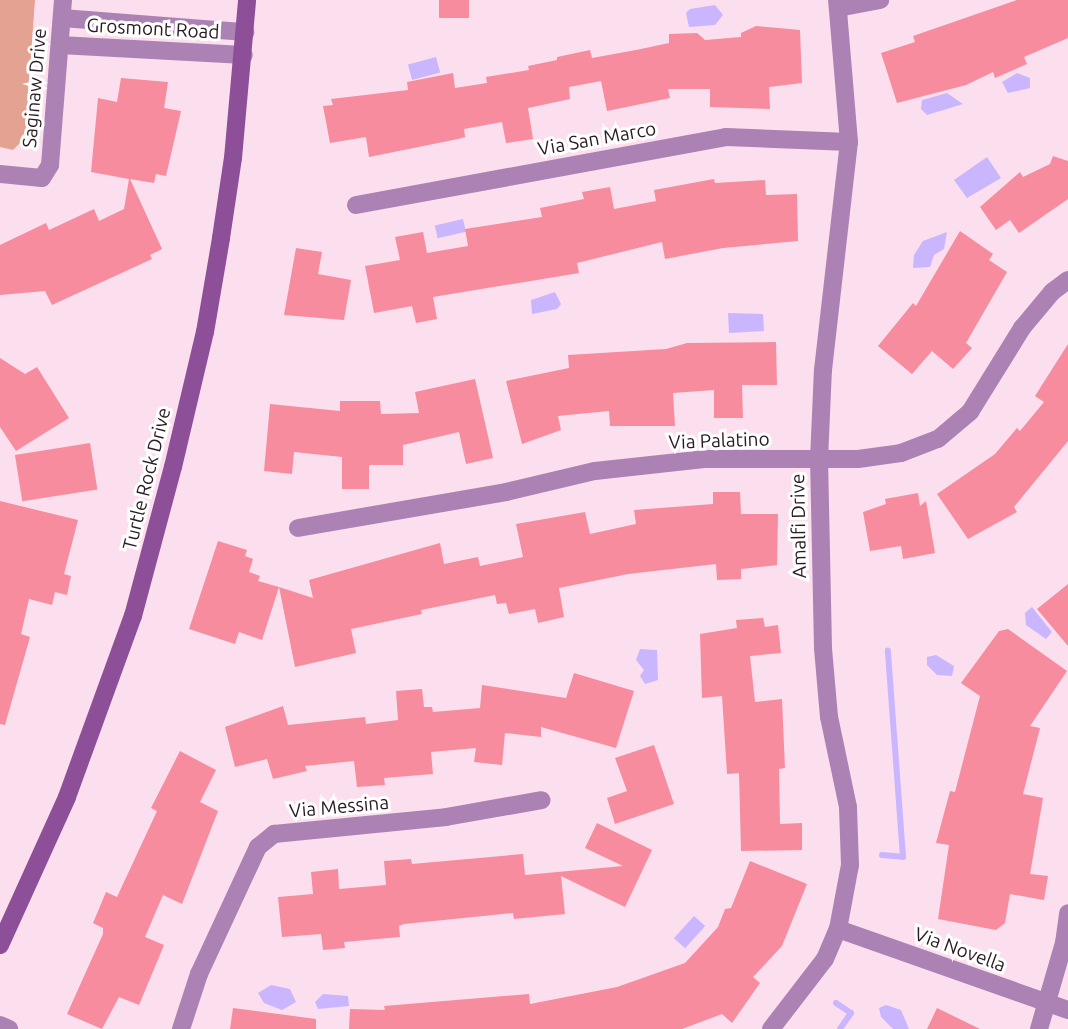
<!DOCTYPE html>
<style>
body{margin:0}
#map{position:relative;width:1068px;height:1029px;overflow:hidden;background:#fcdfee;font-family:Ubuntu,sans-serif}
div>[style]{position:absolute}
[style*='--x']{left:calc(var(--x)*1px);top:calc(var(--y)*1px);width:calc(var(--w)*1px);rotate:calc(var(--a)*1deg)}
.green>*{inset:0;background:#e4a292}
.water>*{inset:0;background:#cab6ff;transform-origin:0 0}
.stream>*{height:6px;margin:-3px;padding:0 3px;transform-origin:3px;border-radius:3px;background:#cab6ff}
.building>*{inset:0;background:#f68c9e;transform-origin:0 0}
.street>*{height:18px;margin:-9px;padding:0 9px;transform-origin:9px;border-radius:9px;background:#ac82b4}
.secondary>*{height:18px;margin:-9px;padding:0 9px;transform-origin:9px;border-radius:9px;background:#8c4f98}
span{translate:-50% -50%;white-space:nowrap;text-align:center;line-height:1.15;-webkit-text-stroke:6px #fff;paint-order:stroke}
.street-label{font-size:19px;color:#281b22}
</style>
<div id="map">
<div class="green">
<i style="clip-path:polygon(0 0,35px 0,25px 138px,13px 150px,0 147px)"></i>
</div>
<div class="water">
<i style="clip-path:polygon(715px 5px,723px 15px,715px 25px,689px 27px,686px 13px,690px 9px)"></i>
<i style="left:436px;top:57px;width:16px;height:29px;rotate:75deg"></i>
<i style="clip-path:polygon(1017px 73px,1030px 78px,1030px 88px,1008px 93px,1002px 82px)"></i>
<i style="clip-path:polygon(947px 93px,963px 104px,927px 115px,921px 109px,922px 100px)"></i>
<i style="clip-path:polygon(987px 157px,1001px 178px,967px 198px,954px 180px)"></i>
<i style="left:463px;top:219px;width:13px;height:29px;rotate:77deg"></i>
<i style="clip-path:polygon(947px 232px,944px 249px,934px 255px,930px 267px,913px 268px,914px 255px,923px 241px)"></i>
<i style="clip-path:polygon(555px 292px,561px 304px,557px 309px,532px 314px,531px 300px)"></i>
<i style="clip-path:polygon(728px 313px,763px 314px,764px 331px,729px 333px)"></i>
<i style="clip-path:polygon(1032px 607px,1052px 632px,1046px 639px,1026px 625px,1025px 613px)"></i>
<i style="clip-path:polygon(640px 649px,657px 650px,658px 680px,645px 684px,640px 676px,644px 670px,636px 660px)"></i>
<i style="clip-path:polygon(936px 655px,954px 666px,952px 676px,937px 675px,927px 665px,927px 657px)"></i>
<i style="left:694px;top:916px;width:15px;height:30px;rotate:42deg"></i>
<i style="clip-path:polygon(271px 985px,290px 989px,296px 1002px,282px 1010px,264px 1003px,258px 993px)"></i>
<i style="clip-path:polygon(323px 994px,348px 996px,349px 1006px,318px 1009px,315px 1002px)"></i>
<i style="clip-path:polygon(886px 1005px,901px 1010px,909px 1029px,893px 1029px,881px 1017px,879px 1008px)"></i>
</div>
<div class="stream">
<i style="--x:882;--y:855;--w:21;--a:5"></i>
<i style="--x:903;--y:857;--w:207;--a:-94.2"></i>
<i style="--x:836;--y:1003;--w:18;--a:34"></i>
<i style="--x:851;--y:1013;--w:19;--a:125"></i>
</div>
<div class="building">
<i style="left:439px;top:0;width:30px;height:18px"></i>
<i style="clip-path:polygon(1017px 0,1068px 0,1068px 38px,1024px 57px,1027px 64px,995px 78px,993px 72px,966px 85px,897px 103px,881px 53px,915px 42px,913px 36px)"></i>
<i style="clip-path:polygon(756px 26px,800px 30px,802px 83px,769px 87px,770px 109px,710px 107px,710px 89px,668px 89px,670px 98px,607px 111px,601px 81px,569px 87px,570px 99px,528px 108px,533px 139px,506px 143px,502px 122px,464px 129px,465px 137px,458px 139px,369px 157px,366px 137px,330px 143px,323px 106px,333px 105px,331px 99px,408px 90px,407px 82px,453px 73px,455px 88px,487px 83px,486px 77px,529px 70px,528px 66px,557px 60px,557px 57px,590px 50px,592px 58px,636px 50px,669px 43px,669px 34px,697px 33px,705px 40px,741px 37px,741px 33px)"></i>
<i style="clip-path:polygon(121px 78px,168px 82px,164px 108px,181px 111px,166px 176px,156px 174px,154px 183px,130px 179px,162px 249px,150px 255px,152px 259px,52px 305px,45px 291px,0 295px,0 245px,46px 223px,49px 230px,94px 209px,99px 221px,124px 209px,129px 179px,91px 172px,98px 98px,117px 102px)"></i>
<i style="clip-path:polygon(1053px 156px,1068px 161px,1068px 199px,1019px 233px,1010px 220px,996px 230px,980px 207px,1020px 172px,1023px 177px,1050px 164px)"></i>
<i style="clip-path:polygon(714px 179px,715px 183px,765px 180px,766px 195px,797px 194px,798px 241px,723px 248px,665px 259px,662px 242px,577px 263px,579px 273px,433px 297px,437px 319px,416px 323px,412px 306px,374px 313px,365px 266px,400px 260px,395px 237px,423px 232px,427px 253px,468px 246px,465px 229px,542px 217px,540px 208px,584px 199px,582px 192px,610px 187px,614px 209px,656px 201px,654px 190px)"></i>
<i style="clip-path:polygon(960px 231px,993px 254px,989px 260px,1007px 272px,966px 343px,972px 348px,953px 369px,932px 351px,912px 374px,878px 346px,913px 303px,916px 306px)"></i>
<i style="clip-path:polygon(296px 248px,322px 252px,318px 274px,351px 280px,344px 320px,284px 315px)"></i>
<i style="clip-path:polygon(776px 342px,777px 385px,742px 385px,743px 418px,714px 418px,714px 390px,673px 393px,675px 426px,610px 426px,609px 411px,558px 416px,561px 430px,522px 444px,506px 381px,569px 368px,568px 355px,666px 349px,687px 343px)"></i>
<i style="clip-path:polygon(1068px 344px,1068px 441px,1014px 507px,1017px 512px,968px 539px,937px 494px,995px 454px,1017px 428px,1020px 431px,1044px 402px,1035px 396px)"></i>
<i style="clip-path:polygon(0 358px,25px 374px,37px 367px,69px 418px,16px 451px,0 427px)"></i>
<i style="clip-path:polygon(475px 379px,493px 458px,466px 464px,459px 432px,403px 445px,403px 465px,369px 465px,369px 489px,342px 489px,342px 457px,294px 452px,292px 474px,264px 471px,270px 404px,340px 411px,340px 401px,380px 401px,381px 414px,419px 413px,415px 392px)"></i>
<i style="left:90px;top:443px;width:47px;height:76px;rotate:81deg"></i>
<i style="clip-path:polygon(713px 492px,740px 492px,741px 514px,778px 514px,777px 565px,741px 569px,741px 579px,717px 580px,716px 564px,628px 574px,559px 588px,564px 617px,538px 623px,535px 609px,509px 614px,506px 603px,497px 604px,495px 595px,421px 610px,422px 614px,351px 629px,356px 653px,295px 667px,279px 587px,313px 598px,309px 580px,440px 543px,444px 564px,478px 557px,480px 566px,523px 557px,516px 524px,585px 512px,590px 534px,636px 524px,634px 510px,713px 504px)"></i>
<i style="clip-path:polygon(918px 493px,920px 506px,926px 501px,935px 553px,903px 559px,901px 546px,870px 551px,863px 512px,886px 504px,885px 499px)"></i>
<i style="clip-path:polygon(0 501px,78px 520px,64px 574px,71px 576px,67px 595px,55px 592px,52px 605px,29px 599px,21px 634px,30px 637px,5px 725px,0 724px)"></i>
<i style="clip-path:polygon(218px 541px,247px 550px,245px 556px,253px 559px,249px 572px,260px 576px,258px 581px,279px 587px,262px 640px,239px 632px,235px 644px,189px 629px)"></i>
<i style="clip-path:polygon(1068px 584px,1068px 646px,1037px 609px)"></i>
<i style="clip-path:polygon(763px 618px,765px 627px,778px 625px,781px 653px,750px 656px,755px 702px,782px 699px,785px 768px,779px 769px,780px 824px,802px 823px,802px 850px,741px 851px,739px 773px,727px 774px,722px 696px,702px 698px,700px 634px,737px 628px,736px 620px)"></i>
<i style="clip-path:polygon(1008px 629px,1067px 671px,1030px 726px,1040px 728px,1023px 794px,1043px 798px,1030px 874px,1048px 876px,1044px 900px,1010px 894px,1005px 923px,996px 930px,938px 919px,949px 845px,936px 843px,950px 791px,955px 792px,980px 696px,961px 683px,999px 631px)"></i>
<i style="clip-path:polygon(574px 673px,634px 691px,616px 748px,541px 727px,541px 737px,505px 733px,502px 765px,474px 762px,476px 748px,431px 752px,433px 774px,384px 778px,385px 785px,357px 787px,354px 761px,305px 766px,307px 771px,273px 779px,267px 759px,235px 767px,225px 727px,283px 706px,288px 725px,365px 717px,366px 724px,398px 720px,396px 691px,422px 689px,424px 707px,432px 707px,433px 712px,480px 708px,482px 685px,566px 698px)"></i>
<i style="clip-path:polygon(654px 745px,674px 804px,615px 824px,607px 798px,627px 791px,615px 758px)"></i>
<i style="clip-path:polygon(180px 751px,216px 770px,200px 802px,218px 811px,182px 904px,163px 895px,145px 937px,164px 945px,139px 1005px,119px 997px,102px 1029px,67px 1014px,103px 934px,103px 928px,93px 923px,106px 892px,117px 897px,157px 811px,151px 808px)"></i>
<i style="clip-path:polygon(597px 823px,652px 850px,625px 907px,561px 876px,565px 914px,514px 919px,513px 913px,404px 924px,399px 926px,400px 937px,344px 942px,345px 948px,323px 950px,321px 934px,282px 937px,278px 897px,313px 894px,311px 872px,338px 869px,339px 889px,386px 885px,384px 861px,411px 859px,412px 864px,523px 854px,525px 875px,623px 866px,585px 848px)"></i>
<i style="clip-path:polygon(750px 861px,807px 884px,782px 946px,753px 977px,760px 983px,732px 1023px,722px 1014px,682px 1029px,349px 1029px,350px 1009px,385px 1010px,384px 1006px,529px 994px,530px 1004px,617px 987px,685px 963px,718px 927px,725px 909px,731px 908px)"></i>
<i style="clip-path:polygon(233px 1008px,316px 1019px,316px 1029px,230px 1029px)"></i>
<i style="clip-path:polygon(937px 1008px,980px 1029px,927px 1029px)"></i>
</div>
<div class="street">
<i style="--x:838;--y:8;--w:43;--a:-10.8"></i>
<i style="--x:62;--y:18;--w:184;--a:4.4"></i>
<i style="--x:60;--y:45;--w:184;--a:3.1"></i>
<i style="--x:0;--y:174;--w:42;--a:5.4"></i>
<i style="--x:42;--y:178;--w:15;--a:-58"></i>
<i style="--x:50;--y:165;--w:166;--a:-85.5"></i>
<i style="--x:356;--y:205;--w:376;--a:-10.4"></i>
<i style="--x:726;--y:137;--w:123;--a:2.3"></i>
<i style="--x:298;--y:528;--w:211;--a:-9.8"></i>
<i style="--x:506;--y:492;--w:91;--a:-13.3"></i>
<i style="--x:595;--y:471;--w:112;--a:-6.2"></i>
<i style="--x:706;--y:459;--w:152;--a:0"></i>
<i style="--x:858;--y:459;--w:43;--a:-7.9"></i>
<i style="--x:901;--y:453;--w:40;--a:-21"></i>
<i style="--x:938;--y:439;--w:42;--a:-40.2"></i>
<i style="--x:970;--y:412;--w:99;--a:-58.2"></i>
<i style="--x:1022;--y:328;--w:47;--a:-50.2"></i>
<i style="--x:1052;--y:292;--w:20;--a:-37"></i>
<i style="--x:838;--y:929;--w:244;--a:19.4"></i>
<i style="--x:0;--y:1025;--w:10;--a:24"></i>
<i style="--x:181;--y:1029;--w:58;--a:-71.9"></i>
<i style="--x:199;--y:974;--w:140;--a:-65.1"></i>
<i style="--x:258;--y:847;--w:21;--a:-39"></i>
<i style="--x:274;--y:834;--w:173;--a:-5.6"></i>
<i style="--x:446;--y:817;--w:97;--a:-10"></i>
<i style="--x:771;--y:1029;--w:88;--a:-52.4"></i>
<i style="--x:825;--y:959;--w:33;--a:-67"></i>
<i style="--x:838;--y:929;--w:65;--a:-79.4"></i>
<i style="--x:850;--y:865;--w:58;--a:-92"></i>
<i style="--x:848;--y:807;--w:92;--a:-101.9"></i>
<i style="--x:829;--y:717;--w:69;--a:-95"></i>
<i style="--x:823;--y:648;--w:188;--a:-91.2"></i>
<i style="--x:819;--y:460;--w:90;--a:-87.5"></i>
<i style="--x:823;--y:370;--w:229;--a:-83.5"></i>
<i style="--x:849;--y:142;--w:143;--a:-94.8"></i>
<i style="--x:1039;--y:1029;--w:90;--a:-73.8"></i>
<i style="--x:1064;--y:943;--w:30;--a:-82"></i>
</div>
<div class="secondary">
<i style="--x:0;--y:945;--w:162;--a:-65.6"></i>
<i style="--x:67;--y:797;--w:193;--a:-70"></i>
<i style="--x:133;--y:616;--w:154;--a:-75"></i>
<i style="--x:173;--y:467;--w:139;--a:-76.7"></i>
<i style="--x:205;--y:332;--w:95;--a:-80.3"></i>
<i style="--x:221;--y:238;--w:81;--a:-81.5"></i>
<i style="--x:233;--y:158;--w:159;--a:-84.9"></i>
</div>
<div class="street-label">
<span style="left:153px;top:29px;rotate:3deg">Grosmont Road</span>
<span style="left:35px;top:88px;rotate:-85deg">Saginaw Drive</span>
<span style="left:597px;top:139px;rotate:-10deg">Via San Marco</span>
<span style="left:719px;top:441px;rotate:-2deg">Via Palatino</span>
<span style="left:147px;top:479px;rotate:-76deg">Turtle Rock Drive</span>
<span style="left:799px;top:526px;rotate:-91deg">Amalfi Drive</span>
<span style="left:339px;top:807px;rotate:-5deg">Via Messina</span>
<span style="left:960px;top:950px;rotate:20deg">Via Novella</span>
</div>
</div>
